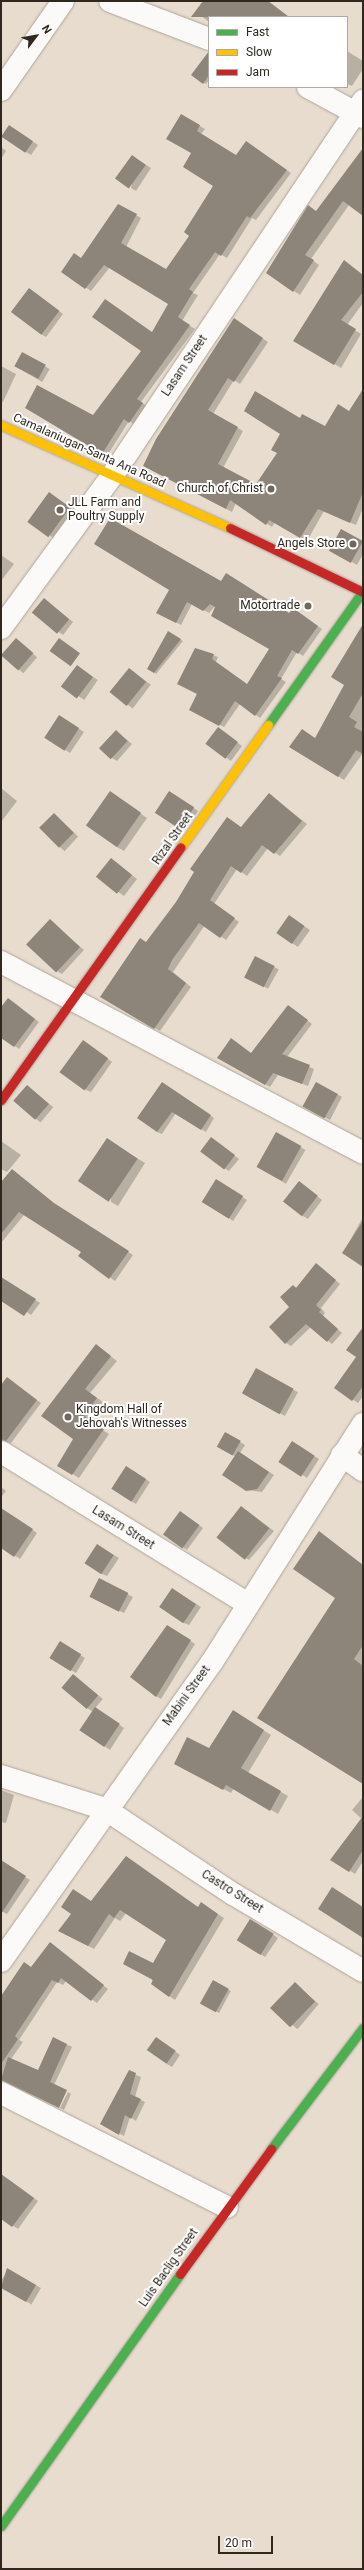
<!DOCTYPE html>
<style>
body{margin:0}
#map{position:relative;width:364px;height:2570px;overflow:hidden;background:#e8dcce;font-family:Roboto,sans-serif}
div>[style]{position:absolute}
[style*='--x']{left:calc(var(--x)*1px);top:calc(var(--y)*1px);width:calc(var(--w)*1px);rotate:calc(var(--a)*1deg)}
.shadow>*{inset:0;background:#0003;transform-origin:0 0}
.building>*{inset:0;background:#8e857a;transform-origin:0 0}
.roads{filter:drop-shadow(0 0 1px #ada499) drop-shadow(0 0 1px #ada499)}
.street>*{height:22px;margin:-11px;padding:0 11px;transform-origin:11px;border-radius:11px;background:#fcfaf8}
.fast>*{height:9px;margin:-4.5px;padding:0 4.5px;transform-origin:4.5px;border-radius:4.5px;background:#4caf50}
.slow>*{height:9px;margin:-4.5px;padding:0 4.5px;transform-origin:4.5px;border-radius:4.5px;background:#ffc107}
.jam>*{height:9px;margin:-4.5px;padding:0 4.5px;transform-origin:4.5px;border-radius:4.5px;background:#c62828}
.dots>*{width:11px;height:11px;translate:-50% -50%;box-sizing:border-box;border:2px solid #fff;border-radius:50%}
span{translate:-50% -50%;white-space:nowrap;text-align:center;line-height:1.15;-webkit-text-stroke:4px #fff;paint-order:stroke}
.street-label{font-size:12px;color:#30281f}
.poi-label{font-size:12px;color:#30281f}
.right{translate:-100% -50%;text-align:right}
.left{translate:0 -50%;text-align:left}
.frame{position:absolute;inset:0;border:2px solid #30281f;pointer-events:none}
.legend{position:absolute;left:208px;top:16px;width:140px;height:72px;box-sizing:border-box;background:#fff;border:1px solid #aca9a5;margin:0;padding:5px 7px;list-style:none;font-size:12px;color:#30281f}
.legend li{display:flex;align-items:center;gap:8px;height:20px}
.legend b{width:20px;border:1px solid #aca9a5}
.north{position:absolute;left:16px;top:16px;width:40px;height:40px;-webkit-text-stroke:3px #fff;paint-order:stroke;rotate:58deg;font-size:11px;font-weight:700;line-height:16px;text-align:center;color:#30281f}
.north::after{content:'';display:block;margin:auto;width:14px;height:18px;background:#30281f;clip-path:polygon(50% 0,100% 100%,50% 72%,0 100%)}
.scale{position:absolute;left:218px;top:2536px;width:55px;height:18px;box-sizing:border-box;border:2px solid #30281f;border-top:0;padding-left:5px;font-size:12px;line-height:14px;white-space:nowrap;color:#30281f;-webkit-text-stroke:3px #fff;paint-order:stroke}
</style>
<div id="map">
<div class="shadow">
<i style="clip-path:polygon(204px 1px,268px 1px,289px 17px,209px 17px,209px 22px,196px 12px)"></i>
<i style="clip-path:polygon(347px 51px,363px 61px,363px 69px,352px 86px,347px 84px)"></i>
<i style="clip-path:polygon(209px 66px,209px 80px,206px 84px,204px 83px)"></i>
<i style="clip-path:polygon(181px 115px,205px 129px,201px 134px,236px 156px,251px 145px,291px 173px,256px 220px,252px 218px,227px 258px,220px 254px,193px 293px,198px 295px,182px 321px,195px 329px,141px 402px,147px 406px,135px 425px,129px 421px,107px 456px,26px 407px,94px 416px,142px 351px,170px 303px,110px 267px,91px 291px,62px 271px,82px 259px,119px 205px,141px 218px,126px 247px,166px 270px,191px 235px,214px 186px,193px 153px)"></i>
<i style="clip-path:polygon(14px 129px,38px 145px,31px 155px,2px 137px)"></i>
<i style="clip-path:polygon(1px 147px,6px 151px,1px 159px)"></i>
<i style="clip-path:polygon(363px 150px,363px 215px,349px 205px,311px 259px,319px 265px,300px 295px,294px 291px,317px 212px)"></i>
<i style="clip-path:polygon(137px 159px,151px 168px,136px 191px,131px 188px)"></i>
<i style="clip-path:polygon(345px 262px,363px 275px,363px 303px,347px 325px,361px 334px,341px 368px,295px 340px)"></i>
<i style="clip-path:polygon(30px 289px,63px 314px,46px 337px,41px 334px)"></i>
<i style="clip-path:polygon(240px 323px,268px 342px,240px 384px,234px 380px,213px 414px,243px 431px,223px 468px,257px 485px,301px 420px,326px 428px,350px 412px,363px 394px,363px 508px,356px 525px,324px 511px,307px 541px,275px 522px,272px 527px,236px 503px,232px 512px,150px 469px)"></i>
<i style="left:22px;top:353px;width:32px;height:15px;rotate:30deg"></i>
<i style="clip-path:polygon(1px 366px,16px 374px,3px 402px,1px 402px)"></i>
<i style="clip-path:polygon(54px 497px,75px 511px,55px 539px,30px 522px)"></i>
<i style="clip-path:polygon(341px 530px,363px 543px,363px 554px,357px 565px,331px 550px)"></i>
<i style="clip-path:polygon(1px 555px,14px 564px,1px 581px)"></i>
<i style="clip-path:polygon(222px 582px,290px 614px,298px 612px,322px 629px,303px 656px,297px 652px,281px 679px,286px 682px,260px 718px,240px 704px,224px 727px,190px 710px,213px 655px,218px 657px,216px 662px,248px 685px,270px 649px,215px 606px,209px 613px,192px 604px,181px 625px,158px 613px)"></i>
<i style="clip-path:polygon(49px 603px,73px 622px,63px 635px,33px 613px)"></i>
<i style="clip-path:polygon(168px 633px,183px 641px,156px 674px,149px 669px)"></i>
<i style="clip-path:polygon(363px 637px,363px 753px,344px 780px,291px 747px,316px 739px,346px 685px)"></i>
<i style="left:16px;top:639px;width:28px;height:21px;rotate:41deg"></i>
<i style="left:77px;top:666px;width:25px;height:24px;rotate:34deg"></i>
<i style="left:130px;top:669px;width:26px;height:30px;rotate:37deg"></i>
<i style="clip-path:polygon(64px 719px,84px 732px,70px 753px,46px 737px)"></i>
<i style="clip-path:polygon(116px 731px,132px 744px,117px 761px,112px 758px)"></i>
<i style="clip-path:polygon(223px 731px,242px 746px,231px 761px,207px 744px)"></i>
<i style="clip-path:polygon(1px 788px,17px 801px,1px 822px)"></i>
<i style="clip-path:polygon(269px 794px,307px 824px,280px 856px,268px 848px,247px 876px,237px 869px,214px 904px,239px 922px,226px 940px,205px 925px,173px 972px,191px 987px,160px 1031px,102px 997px)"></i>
<i style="clip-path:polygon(175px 795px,198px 811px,184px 831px,156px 813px)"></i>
<i style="clip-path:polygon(117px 797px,147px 818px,124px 851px,117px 847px)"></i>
<i style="left:54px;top:814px;width:33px;height:20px;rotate:43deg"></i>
<i style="clip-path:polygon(116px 862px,137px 879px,124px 896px,98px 877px)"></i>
<i style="clip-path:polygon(295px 920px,310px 930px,298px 947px,278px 934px)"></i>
<i style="clip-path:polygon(50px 921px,84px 950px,62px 974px,57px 971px)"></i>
<i style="left:256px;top:957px;width:26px;height:22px;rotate:29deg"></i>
<i style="clip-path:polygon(13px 1002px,39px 1022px,19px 1049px,1px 1036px,1px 1009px)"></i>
<i style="clip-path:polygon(293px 1009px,312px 1024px,287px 1057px,314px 1069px,308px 1086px,278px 1075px,270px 1087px,219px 1058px,252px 1054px)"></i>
<i style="clip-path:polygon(88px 1044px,112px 1062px,91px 1092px,86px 1090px)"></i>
<i style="left:317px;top:1084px;width:28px;height:26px;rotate:27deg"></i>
<i style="left:28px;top:1086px;width:33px;height:20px;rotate:40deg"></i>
<i style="clip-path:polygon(167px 1086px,214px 1118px,206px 1132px,176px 1113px,162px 1134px,157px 1132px)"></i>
<i style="left:276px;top:1133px;width:34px;height:39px;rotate:30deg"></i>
<i style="clip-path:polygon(1px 1141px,21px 1155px,7px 1172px,1px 1169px)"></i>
<i style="clip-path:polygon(216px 1141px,239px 1159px,229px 1171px,224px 1168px)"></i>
<i style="clip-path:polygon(114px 1144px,145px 1163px,118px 1206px,111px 1202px)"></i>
<i style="clip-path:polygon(299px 1182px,322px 1200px,308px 1219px,303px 1216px)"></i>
<i style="clip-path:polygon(221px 1183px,247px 1200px,233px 1221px,229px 1218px)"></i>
<i style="clip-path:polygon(1px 1184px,59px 1208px,133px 1255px,115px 1281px,80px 1256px,83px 1252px,24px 1215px,1px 1243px)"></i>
<i style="clip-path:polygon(363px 1217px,363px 1265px,343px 1253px)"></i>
<i style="clip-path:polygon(321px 1267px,340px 1284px,321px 1308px,325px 1313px,323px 1316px,342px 1333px,332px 1344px,311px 1327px,291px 1346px,286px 1343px,293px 1286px,297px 1288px)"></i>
<i style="clip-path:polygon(1px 1277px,40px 1303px,31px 1315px,1px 1294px)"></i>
<i style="clip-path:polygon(363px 1329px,363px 1396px,358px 1403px,335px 1388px,358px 1357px)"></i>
<i style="clip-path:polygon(96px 1345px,117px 1361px,90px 1393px,103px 1402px,89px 1421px,109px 1434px,79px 1478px,59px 1466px,74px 1439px,43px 1415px)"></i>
<i style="left:256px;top:1369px;width:48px;height:27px;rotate:29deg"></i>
<i style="clip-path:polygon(12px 1382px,41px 1403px,11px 1443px,1px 1441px,1px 1387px)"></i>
<i style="clip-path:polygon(226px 1433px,245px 1445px,240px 1453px,274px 1475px,262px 1492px,247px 1490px,236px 1457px,218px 1446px)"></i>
<i style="clip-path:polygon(298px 1445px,319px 1459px,307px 1478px,281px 1461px)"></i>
<i style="clip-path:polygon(132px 1470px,150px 1482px,136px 1504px,131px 1501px)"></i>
<i style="clip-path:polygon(1px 1487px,6px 1491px,1px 1497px)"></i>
<i style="clip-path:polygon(246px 1510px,274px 1531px,249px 1560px,244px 1557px)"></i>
<i style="clip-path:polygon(185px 1515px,203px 1528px,187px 1550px,164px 1534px)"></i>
<i style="clip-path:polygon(17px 1519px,37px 1533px,20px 1559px,1px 1546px,1px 1532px)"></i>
<i style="clip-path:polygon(319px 1533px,363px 1565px,363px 1776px,337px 1598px)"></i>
<i style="clip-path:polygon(102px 1548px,119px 1558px,107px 1576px,102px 1574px)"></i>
<i style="clip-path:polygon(99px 1579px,133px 1597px,124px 1613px,96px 1599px)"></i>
<i style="clip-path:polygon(177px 1592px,201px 1607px,189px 1625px,184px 1623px)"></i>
<i style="clip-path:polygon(172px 1629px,195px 1644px,161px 1699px,156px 1696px)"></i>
<i style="clip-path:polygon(66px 1646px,85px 1658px,76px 1673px,71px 1670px)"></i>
<i style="clip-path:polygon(74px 1676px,103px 1699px,95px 1708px,124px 1728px,110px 1750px,81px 1730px,93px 1712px,87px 1708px)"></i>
<i style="clip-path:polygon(241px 1716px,271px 1735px,248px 1773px,288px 1796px,278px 1814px,234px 1788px,231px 1793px,183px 1768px,210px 1750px)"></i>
<i style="clip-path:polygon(1px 1790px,14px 1795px,6px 1823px,1px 1822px)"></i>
<i style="clip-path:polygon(363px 1797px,363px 1820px,352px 1810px)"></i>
<i style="clip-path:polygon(363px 1824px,363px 1861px,355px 1874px,332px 1859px)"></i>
<i style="clip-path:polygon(1px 1863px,30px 1880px,7px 1914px,1px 1911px)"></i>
<i style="clip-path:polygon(92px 1902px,207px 1907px,224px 1918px,175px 2000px,152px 1984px,153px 1964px,167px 1939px,126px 1913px,120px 1921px,115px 1918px,94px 1949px,65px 1934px)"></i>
<i style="clip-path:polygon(256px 1923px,278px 1938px,265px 1957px,238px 1940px)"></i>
<i style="clip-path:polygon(50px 1943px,108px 1989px,97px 2003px,66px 1981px,63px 1985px,57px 1982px,19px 2040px,23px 2042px,11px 2059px,39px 2071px,54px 2038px,72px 2047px,54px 2085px,58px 2107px,1px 2078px,1px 1998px,31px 1968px)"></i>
<i style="left:214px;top:1982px;width:19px;height:25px;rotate:28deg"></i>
<i style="left:295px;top:1984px;width:31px;height:33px;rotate:40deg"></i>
<i style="clip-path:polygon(161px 2041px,180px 2055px,172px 2067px,167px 2064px)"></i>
<i style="clip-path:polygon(129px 2072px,141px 2077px,135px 2097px,145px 2102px,136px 2121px,130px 2117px,124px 2136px,101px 2123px)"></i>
<i style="clip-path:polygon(68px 2092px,71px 2094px,64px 2110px,60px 2108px)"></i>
<i style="clip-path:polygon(8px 2179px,38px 2201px,18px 2229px,1px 2218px,1px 2180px)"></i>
<i style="left:8px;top:2269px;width:38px;height:19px;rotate:30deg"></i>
</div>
<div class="building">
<i style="clip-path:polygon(203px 1px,268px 1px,289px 17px,191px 17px)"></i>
<i style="clip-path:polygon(209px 51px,209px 75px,203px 84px,191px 75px)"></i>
<i style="clip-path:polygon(181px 114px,200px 125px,197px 131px,236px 155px,246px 141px,287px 170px,250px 218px,247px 216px,221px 256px,215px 252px,189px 289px,193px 292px,178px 317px,190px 325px,137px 399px,143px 403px,129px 423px,124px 419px,102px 454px,25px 408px,37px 385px,93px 415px,141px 351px,92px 317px,105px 299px,152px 332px,168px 304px,104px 265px,85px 289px,61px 272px,74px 253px,81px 258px,118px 204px,137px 214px,121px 243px,166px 269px,189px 236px,184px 232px,213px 186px,183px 167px,191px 153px,166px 139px)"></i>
<i style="left:9px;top:125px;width:29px;height:14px;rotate:34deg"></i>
<i style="clip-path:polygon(363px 148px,363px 216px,343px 201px,305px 255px,314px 260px,293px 292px,266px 273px,308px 205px,316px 211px)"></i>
<i style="left:132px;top:155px;width:17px;height:29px;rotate:36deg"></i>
<i style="clip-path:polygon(344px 260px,363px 275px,363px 292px,341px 320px,356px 329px,334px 365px,293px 341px)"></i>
<i style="left:29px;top:288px;width:38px;height:30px;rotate:37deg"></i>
<i style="clip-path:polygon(234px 318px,263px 338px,234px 382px,228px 378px,208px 410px,238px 427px,218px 464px,256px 484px,277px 453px,271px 450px,280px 434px,244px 411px,255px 391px,300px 418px,302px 414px,325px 426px,338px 404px,349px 411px,363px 389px,363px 492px,350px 523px,318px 509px,300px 538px,269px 520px,266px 525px,230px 500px,226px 509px,143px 466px,156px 439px)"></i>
<i style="left:22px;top:352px;width:27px;height:16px;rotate:28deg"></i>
<i style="left:49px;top:492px;width:26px;height:37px;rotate:36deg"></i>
<i style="clip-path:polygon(110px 518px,221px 581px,226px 573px,289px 613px,293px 608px,318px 626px,298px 654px,292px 650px,277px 676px,282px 678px,255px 716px,235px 701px,219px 726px,189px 710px,197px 694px,177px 684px,195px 648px,214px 654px,212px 659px,247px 684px,269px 649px,211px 616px,215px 607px,210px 604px,203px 611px,187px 602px,176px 623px,156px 613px,169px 590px,94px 544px)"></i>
<i style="left:341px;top:529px;width:25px;height:25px;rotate:29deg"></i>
<i style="left:44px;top:598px;width:33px;height:19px;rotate:40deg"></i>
<i style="clip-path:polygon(363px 624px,363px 693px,349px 717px,357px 722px,354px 727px,363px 732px,363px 754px,356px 750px,338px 777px,289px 747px,302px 729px,315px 738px,344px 685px,331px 677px)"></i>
<i style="clip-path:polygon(168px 631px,181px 639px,154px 673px,147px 669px)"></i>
<i style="left:16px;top:638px;width:23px;height:23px;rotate:41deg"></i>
<i style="left:59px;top:638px;width:26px;height:16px;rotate:36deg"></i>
<i style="left:77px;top:665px;width:20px;height:27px;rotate:37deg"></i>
<i style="left:129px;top:668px;width:22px;height:31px;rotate:39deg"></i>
<i style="left:59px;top:715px;width:24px;height:27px;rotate:33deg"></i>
<i style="left:218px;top:727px;width:25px;height:21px;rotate:37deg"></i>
<i style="left:116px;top:730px;width:16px;height:25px;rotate:43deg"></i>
<i style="left:110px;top:791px;width:38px;height:42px;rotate:35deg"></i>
<i style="left:169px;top:791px;width:30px;height:26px;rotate:33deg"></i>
<i style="clip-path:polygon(269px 793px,302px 821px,274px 854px,262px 845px,241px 873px,231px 866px,210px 900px,235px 918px,220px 938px,199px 923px,172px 960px,168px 969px,186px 983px,154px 1029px,100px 997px,140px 938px,146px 942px,176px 902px,194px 872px,190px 869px,227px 817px,241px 827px)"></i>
<i style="left:54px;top:813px;width:28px;height:21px;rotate:45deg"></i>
<i style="left:111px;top:858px;width:27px;height:24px;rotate:39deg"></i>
<i style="left:289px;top:915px;width:19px;height:22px;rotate:35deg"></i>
<i style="left:50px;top:919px;width:41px;height:35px;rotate:43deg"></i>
<i style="left:255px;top:956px;width:22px;height:24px;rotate:27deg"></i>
<i style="clip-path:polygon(8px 998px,35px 1019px,14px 1047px,1px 1038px,1px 1007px)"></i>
<i style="clip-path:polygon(288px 1005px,308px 1020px,282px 1054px,310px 1065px,302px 1084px,273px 1073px,265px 1085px,217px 1058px,231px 1038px,251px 1053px)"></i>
<i style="left:83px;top:1040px;width:31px;height:40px;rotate:36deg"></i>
<i style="clip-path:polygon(162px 1082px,211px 1115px,201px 1130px,172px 1112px,157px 1132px,137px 1118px)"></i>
<i style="left:316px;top:1082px;width:25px;height:28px;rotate:29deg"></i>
<i style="left:27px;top:1085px;width:29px;height:21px;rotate:41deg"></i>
<i style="left:276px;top:1132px;width:29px;height:40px;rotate:29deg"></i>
<i style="left:211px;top:1137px;width:30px;height:18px;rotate:37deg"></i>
<i style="left:107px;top:1138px;width:37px;height:52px;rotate:34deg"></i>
<i style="clip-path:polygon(12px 1169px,54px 1203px,129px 1251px,109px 1279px,78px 1256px,81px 1252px,19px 1212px,1px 1234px,1px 1182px)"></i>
<i style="left:216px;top:1179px;width:32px;height:27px;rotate:32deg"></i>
<i style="left:299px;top:1181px;width:24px;height:26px;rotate:38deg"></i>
<i style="clip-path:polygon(363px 1221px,363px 1267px,342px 1253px)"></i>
<i style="clip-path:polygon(316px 1263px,336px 1280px,316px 1305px,321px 1310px,319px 1312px,338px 1329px,327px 1342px,306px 1324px,285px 1344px,269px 1327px,289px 1307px,280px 1297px,293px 1285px,296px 1288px)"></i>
<i style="clip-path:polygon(1px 1277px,36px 1299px,24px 1316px,1px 1301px)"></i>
<i style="clip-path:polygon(363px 1327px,363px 1386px,352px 1401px,334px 1388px,356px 1357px,346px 1350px)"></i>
<i style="clip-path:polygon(96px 1344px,111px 1356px,85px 1389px,97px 1398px,84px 1416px,104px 1429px,72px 1475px,57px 1466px,73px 1439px,41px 1416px)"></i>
<i style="left:256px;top:1368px;width:43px;height:29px;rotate:29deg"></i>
<i style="clip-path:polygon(7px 1377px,37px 1400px,6px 1441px,1px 1440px,1px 1385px)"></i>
<i style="left:225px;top:1432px;width:18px;height:17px;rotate:29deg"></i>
<i style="left:292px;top:1441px;width:27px;height:25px;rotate:33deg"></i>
<i style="clip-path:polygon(238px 1451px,269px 1472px,257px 1489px,246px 1491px,222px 1475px)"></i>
<i style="left:126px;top:1466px;width:24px;height:27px;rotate:33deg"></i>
<i style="left:241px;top:1506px;width:36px;height:40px;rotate:38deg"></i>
<i style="clip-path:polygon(1px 1508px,33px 1529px,14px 1557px,1px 1548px)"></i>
<i style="left:180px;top:1511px;width:24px;height:29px;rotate:36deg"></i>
<i style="clip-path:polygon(319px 1531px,363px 1565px,363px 1645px,354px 1659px,363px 1666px,363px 1784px,257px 1718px,335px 1598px,293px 1569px)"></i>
<i style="left:97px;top:1544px;width:20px;height:23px;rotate:33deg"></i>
<i style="left:99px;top:1578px;width:33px;height:21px;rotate:27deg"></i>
<i style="left:172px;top:1588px;width:29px;height:23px;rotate:34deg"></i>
<i style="clip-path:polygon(167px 1625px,191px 1640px,156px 1697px,130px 1677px)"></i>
<i style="left:60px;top:1641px;width:25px;height:20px;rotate:32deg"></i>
<i style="left:73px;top:1674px;width:33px;height:18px;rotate:40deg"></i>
<i style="left:95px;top:1707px;width:30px;height:28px;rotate:34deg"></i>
<i style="clip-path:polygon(233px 1710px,264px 1730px,241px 1768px,281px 1791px,270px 1811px,226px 1785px,223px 1790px,174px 1764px,187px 1737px,209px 1748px)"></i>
<i style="clip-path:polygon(363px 1816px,363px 1850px,349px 1872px,330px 1860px)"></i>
<i style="clip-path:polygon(126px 1856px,198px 1907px,201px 1902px,218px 1914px,169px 1997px,151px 1984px,153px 1980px,123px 1964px,129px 1951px,153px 1963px,166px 1940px,120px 1910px,114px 1918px,109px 1914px,88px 1946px,58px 1931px,71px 1914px,61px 1907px,73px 1889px,91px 1901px)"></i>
<i style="clip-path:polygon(1px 1860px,26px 1876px,1px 1914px)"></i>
<i style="clip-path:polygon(332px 1887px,363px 1907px,363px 1938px,318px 1909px)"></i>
<i style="left:250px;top:1919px;width:28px;height:25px;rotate:32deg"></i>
<i style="clip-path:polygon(50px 1942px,104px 1985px,91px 2001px,61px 1978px,58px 1983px,52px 1980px,15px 2036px,18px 2039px,1px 2064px,1px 1996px,24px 1962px,31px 1967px)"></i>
<i style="left:213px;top:1980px;width:18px;height:27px;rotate:29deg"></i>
<i style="left:295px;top:1982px;width:28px;height:36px;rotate:44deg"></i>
<i style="clip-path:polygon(53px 2037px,67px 2044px,50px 2082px,67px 2090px,59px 2108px,1px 2080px,8px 2057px,38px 2070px)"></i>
<i style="left:156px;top:2037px;width:24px;height:16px;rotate:35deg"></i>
<i style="clip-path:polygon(129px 2070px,136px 2073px,130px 2094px,141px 2099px,131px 2119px,125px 2115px,119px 2135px,100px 2124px)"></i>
<i style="clip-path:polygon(1px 2174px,34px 2198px,12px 2227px,1px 2219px)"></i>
<i style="clip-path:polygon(7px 2268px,36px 2285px,26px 2302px,1px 2288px)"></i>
</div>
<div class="roads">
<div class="street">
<i style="--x:110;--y:1;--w:106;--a:21"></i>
<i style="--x:308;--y:87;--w:63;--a:28.6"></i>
<i style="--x:1;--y:90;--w:108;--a:-55.1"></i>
<i style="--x:1;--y:628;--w:192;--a:-53.9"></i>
<i style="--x:114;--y:473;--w:448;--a:-56.2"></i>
<i style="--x:1;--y:962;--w:409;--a:27.8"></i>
<i style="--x:1;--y:1452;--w:288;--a:31.6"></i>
<i style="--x:342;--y:1455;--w:26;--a:36"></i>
<i style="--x:1;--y:1776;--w:109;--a:17.6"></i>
<i style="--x:105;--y:1809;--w:154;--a:33.6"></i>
<i style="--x:233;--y:1894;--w:151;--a:30.6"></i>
<i style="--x:1;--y:1961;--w:366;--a:-54.8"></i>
<i style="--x:212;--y:1662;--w:282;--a:-57.6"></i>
<i style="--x:1;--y:2093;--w:253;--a:26.8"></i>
</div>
<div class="fast">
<i style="--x:268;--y:725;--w:164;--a:-54.7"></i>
<i style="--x:271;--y:2149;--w:152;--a:-52.8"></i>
<i style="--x:1;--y:2526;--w:309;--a:-54.6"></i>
</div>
<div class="slow">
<i style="--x:1;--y:425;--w:251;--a:24.2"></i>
<i style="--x:181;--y:847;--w:150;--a:-54.5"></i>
</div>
<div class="jam">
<i style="--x:230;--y:528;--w:148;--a:25.7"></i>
<i style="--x:1;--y:1100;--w:310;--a:-54.6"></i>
<i style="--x:180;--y:2274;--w:155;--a:-53.9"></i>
</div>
</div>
<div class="dots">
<i style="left:271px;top:489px;background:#70675c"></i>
<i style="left:60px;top:510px;background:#70675c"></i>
<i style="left:353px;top:544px;background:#70675c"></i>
<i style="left:308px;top:606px;background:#70675c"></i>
<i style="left:68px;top:1417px;background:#70675c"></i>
</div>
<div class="street-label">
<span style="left:185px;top:366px;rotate:-56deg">Lasam Street</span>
<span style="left:89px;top:451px;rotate:24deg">Camalaniugan-Santa Ana Road</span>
<span style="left:173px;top:839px;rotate:-55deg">Rizal Street</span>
<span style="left:123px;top:1528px;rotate:32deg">Lasam Street</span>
<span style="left:187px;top:1696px;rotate:-54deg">Mabini Street</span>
<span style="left:232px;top:1892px;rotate:32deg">Castro Street</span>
<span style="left:169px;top:2268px;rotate:-55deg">Luis Baclig Street</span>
</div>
<div class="poi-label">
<span class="right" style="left:263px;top:489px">Church of Christ</span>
<span class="left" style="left:68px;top:510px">JLL Farm and<br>Poultry Supply</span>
<span class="right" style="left:345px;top:544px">Angels Store</span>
<span class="right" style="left:300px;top:606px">Motortrade</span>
<span class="left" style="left:76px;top:1417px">Kingdom Hall of<br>Jehovah's Witnesses</span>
</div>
<div class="frame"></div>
<ul class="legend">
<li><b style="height:5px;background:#4caf50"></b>Fast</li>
<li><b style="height:5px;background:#ffc107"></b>Slow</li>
<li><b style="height:5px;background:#c62828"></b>Jam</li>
</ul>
<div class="north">N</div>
<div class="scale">20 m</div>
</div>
